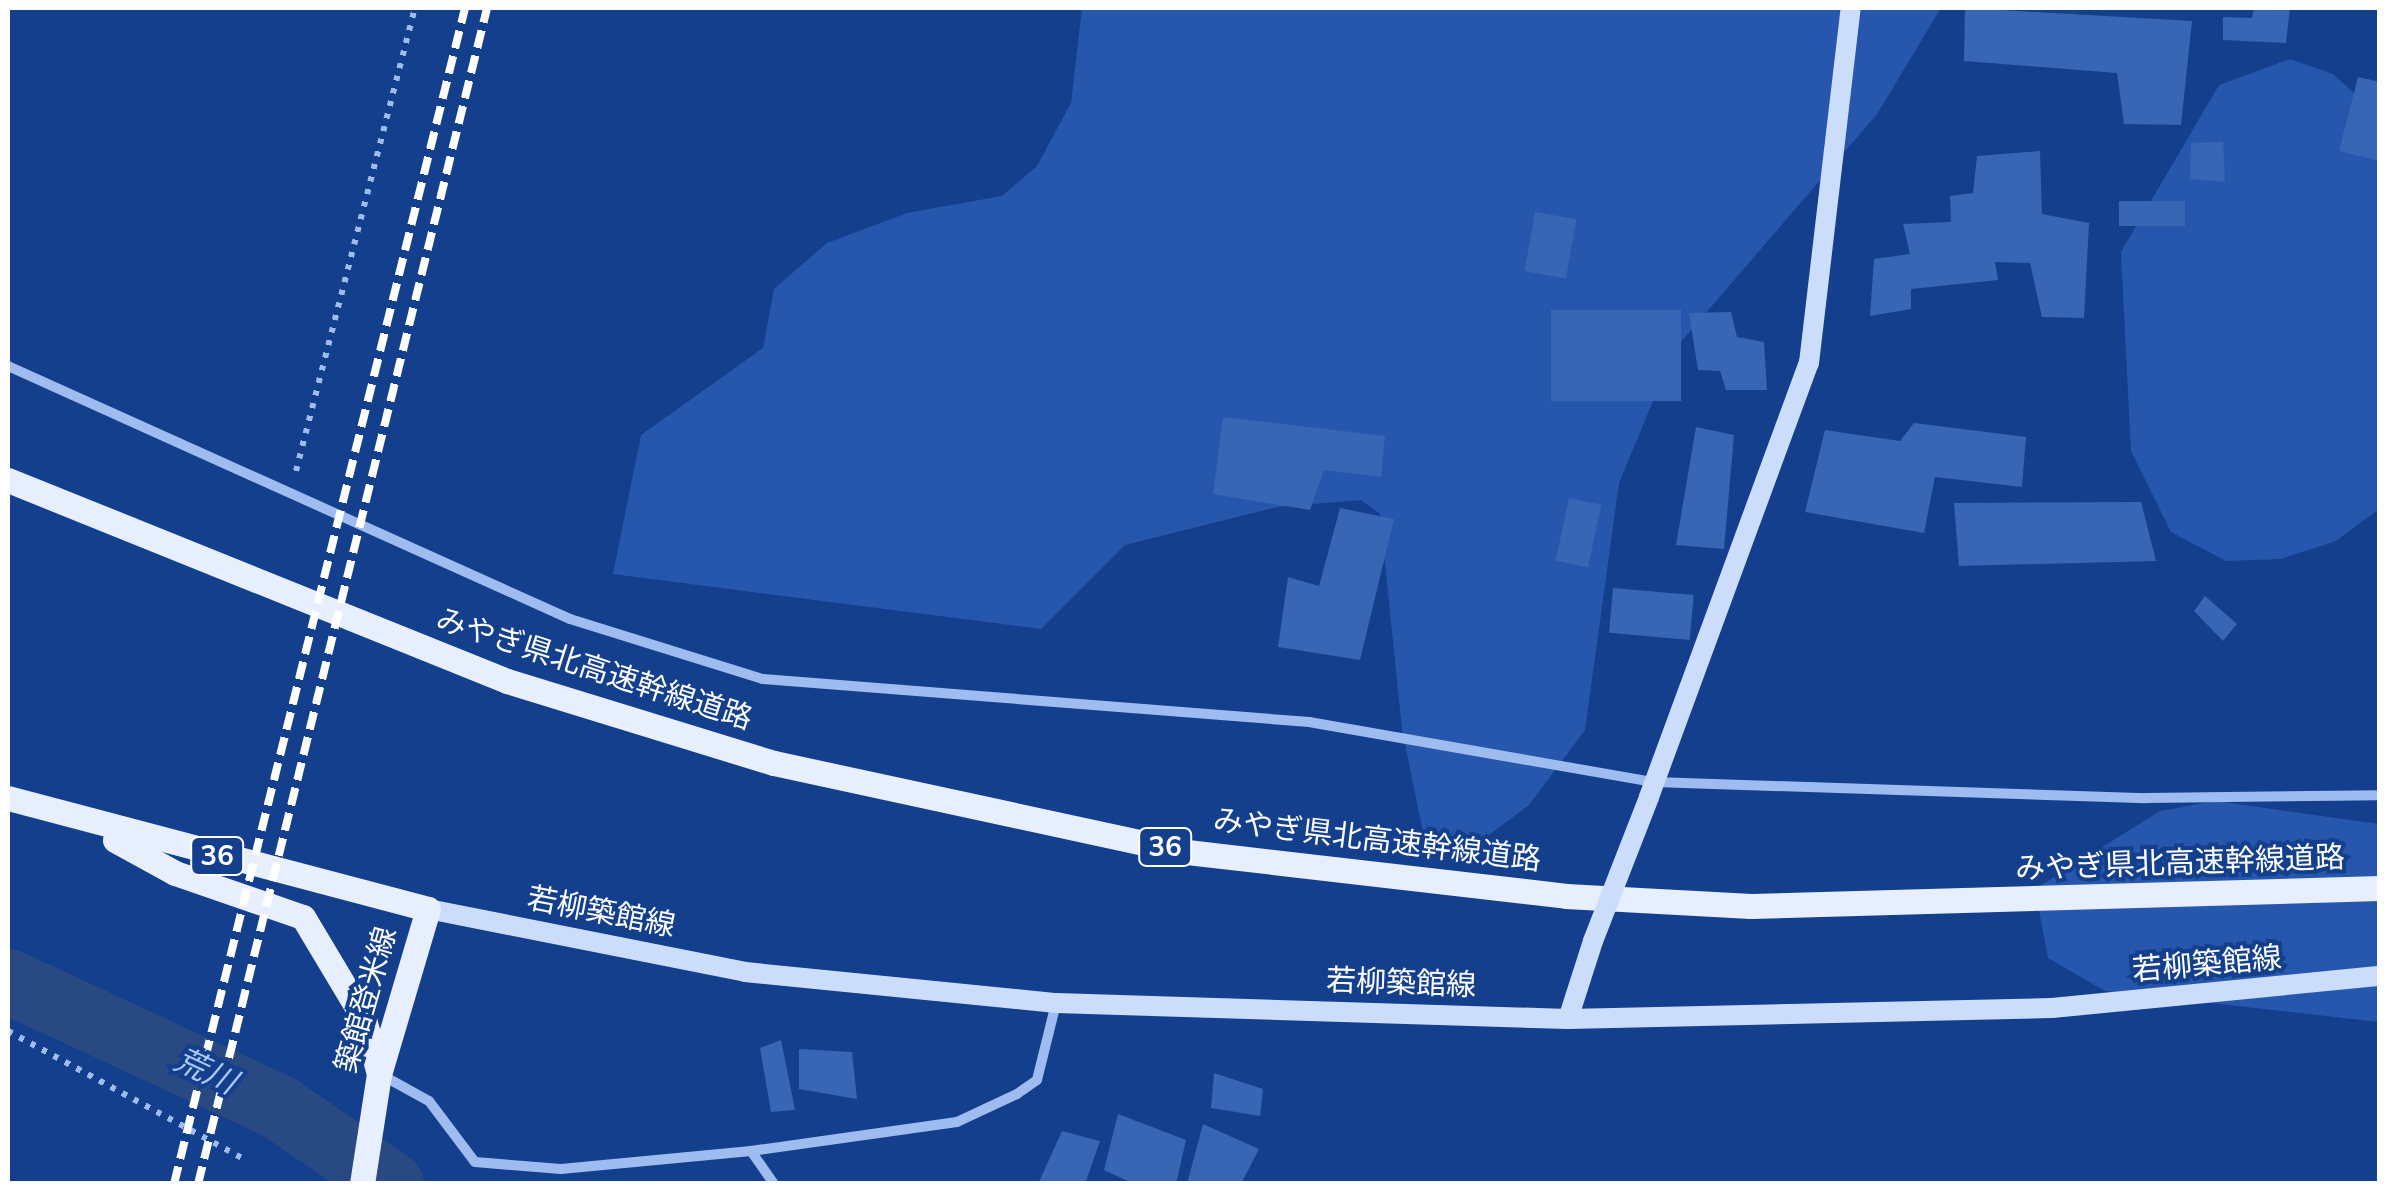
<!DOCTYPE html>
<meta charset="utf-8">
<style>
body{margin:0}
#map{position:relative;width:2387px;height:1191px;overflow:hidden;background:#143f8d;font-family:"Nunito Sans","Noto Sans JP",sans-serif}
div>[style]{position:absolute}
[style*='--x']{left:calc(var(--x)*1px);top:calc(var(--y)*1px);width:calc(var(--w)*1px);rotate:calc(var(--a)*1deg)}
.green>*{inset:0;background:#2757ac}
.river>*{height:65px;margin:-32.5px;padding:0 32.5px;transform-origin:32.5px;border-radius:32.5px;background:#294983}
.building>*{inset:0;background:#3865b4;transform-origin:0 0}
.path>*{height:6px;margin-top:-3px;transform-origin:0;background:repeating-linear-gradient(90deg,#9ebcf0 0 5px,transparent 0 13px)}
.street>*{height:10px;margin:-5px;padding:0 5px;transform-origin:5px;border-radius:5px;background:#9ebcf0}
.secondary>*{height:20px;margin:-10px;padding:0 10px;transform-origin:10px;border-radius:10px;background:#ccddfb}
.primary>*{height:25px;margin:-12.5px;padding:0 12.5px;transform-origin:12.5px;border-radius:12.5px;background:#e7efff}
.rail>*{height:8px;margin-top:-4px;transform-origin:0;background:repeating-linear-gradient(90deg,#fff 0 18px,transparent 0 26px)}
.secondary-bridge>*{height:20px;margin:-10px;padding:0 10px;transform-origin:10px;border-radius:10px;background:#ccddfb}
span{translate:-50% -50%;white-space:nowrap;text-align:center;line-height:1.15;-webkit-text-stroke:8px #143f8d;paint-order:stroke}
.shield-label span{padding:2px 8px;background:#143f8d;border:2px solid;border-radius:8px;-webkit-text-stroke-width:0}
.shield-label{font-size:28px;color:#fff;font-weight:700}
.street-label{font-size:30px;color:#fff}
.water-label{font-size:32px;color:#aac7f7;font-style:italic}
.frame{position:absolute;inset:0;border:10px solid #fff;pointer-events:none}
</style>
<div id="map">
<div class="green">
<i style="clip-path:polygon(1082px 8px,1941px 8px,1877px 114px,1674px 350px,1619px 483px,1585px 730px,1529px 805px,1486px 837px,1426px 847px,1402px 729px,1380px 514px,1361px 500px,1277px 507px,1125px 545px,1041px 629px,613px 574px,641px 435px,763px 348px,774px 289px,827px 243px,907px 213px,1002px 196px,1037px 166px,1071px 103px)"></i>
<i style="clip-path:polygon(2290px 59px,2333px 74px,2380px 116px,2379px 509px,2336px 541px,2281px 559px,2226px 561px,2171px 532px,2131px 451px,2121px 252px,2219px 85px)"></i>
<i style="clip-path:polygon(2215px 801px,2379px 824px,2379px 1022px,2105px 991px,2048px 958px,2035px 889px,2160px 811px)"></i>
</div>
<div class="river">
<i style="--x:8;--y:981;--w:299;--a:24.9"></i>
<i style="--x:279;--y:1107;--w:136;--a:34.5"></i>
</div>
<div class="building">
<i style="clip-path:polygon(1965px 8px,2192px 21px,2181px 125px,2124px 124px,2117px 73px,1964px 61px)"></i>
<i style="clip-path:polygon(2254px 8px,2290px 8px,2286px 43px,2223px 40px,2223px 17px,2252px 18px)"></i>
<i style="clip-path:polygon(2358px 77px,2380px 82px,2380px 161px,2339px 151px)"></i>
<i style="clip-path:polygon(2223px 142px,2225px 182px,2190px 179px,2191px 143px)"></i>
<i style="clip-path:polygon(2040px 151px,2042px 214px,2089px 223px,2084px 318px,2042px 317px,2030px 263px,1995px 262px,1998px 280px,1911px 289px,1911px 309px,1870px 316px,1874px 259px,1910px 254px,1903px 224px,1951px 222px,1950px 196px,1973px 193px,1977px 156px)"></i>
<i style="left:2119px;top:201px;width:66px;height:25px"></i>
<i style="left:1535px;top:212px;width:42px;height:60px;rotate:10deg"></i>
<i style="left:1681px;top:310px;width:91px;height:130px;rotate:90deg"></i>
<i style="clip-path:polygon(1731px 312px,1737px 337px,1764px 342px,1767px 390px,1726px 390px,1720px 371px,1698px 370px,1689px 313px)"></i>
<i style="clip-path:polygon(1223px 417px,1385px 436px,1381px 477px,1324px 470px,1310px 510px,1213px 494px)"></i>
<i style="clip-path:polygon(1914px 423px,2026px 437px,2022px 487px,1935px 477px,1924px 533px,1805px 512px,1825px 430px,1900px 441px)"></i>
<i style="clip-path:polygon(1696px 427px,1734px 435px,1724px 549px,1676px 545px)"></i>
<i style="left:1569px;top:498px;width:33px;height:64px;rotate:12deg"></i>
<i style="clip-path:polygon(2141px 502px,2156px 561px,1959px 566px,1954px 503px)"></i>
<i style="clip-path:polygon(1340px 508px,1394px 519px,1360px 660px,1278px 647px,1288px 577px,1319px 586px)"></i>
<i style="left:1613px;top:588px;width:81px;height:45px;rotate:5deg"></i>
<i style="clip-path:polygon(2205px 596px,2237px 624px,2223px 641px,2194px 611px)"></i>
<i style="clip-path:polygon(781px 1040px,795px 1110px,771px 1112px,760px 1048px)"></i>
<i style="clip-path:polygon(799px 1049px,852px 1052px,857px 1099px,799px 1089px)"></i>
<i style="clip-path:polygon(1214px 1073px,1263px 1089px,1260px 1116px,1211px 1108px)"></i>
<i style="clip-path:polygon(1118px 1114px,1186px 1140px,1176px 1184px,1134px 1184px,1104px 1170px)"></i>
<i style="clip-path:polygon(1203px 1124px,1259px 1149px,1241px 1184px,1187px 1184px)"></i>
<i style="clip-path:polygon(1062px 1131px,1100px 1141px,1085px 1184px,1038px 1184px)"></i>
</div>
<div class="path">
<i style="--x:296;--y:471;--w:478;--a:-75.6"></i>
<i style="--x:8;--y:1031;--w:266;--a:28.5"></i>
</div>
<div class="street">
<i style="--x:8;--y:366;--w:616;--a:24.24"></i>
<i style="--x:570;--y:619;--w:202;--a:17.3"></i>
<i style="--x:763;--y:679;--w:548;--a:4.5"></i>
<i style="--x:1309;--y:722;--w:350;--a:9.9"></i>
<i style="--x:1654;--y:782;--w:492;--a:1.9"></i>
<i style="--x:2146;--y:798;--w:234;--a:-0.7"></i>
<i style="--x:380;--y:1074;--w:56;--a:28.9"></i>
<i style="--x:429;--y:1101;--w:76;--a:53"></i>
<i style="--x:475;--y:1162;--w:86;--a:4.7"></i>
<i style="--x:561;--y:1169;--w:191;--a:-5.4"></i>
<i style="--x:751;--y:1151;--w:208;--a:-8"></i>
<i style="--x:957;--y:1122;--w:66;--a:-25"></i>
<i style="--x:1017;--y:1094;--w:24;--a:-35"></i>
<i style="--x:1037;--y:1080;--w:79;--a:-76.1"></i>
<i style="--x:751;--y:1151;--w:40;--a:55.1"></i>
</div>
<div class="secondary">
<i style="--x:1649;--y:797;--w:463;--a:-69.8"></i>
<i style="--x:1809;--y:363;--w:357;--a:-83.3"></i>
<i style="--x:428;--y:909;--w:323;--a:11.2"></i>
<i style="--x:745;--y:972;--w:313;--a:5.7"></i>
<i style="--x:1056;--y:1003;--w:512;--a:1.79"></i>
<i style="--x:1568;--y:1019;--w:484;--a:-1.3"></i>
<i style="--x:2052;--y:1008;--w:330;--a:-5.6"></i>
<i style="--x:1568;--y:1019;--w:82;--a:-72.2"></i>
</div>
<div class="primary">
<i style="--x:8;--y:480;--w:538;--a:21.94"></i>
<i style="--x:507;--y:681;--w:279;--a:17.1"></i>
<i style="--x:774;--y:763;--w:422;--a:12.2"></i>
<i style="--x:1187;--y:852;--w:382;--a:6.6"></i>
<i style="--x:1566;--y:896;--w:185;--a:3.1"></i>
<i style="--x:1751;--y:906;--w:629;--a:-1.64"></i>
<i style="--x:8;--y:798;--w:434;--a:14.8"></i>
<i style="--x:428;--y:909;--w:172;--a:106.5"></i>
<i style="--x:379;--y:1074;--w:111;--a:98.8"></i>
<i style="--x:115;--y:840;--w:68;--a:28.8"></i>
<i style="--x:175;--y:873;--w:135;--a:19"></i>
<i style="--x:303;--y:917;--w:119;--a:59.1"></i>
<i style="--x:364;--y:1019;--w:57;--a:74.7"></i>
</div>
<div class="rail">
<i style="--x:174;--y:1184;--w:1211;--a:-76.1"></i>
<i style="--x:198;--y:1184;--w:1211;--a:-76.19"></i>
</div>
<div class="secondary-bridge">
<i style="--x:1593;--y:941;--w:155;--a:-68.7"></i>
</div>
<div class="shield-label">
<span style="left:1165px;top:847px">36</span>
<span style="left:217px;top:856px">36</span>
</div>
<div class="street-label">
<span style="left:594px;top:670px;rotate:18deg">みやぎ県北高速幹線道路</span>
<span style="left:1377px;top:841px;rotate:7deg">みやぎ県北高速幹線道路</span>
<span style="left:2180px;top:864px;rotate:-2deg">みやぎ県北高速幹線道路</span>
<span style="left:601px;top:913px;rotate:11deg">若柳築館線</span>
<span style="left:2207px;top:965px;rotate:-5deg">若柳築館線</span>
<span style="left:1401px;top:984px;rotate:2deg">若柳築館線</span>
<span style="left:367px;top:1000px;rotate:-74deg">築館登米線</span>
</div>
<div class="water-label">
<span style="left:205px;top:1072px;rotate:25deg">荒川</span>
</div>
<div class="frame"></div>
</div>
